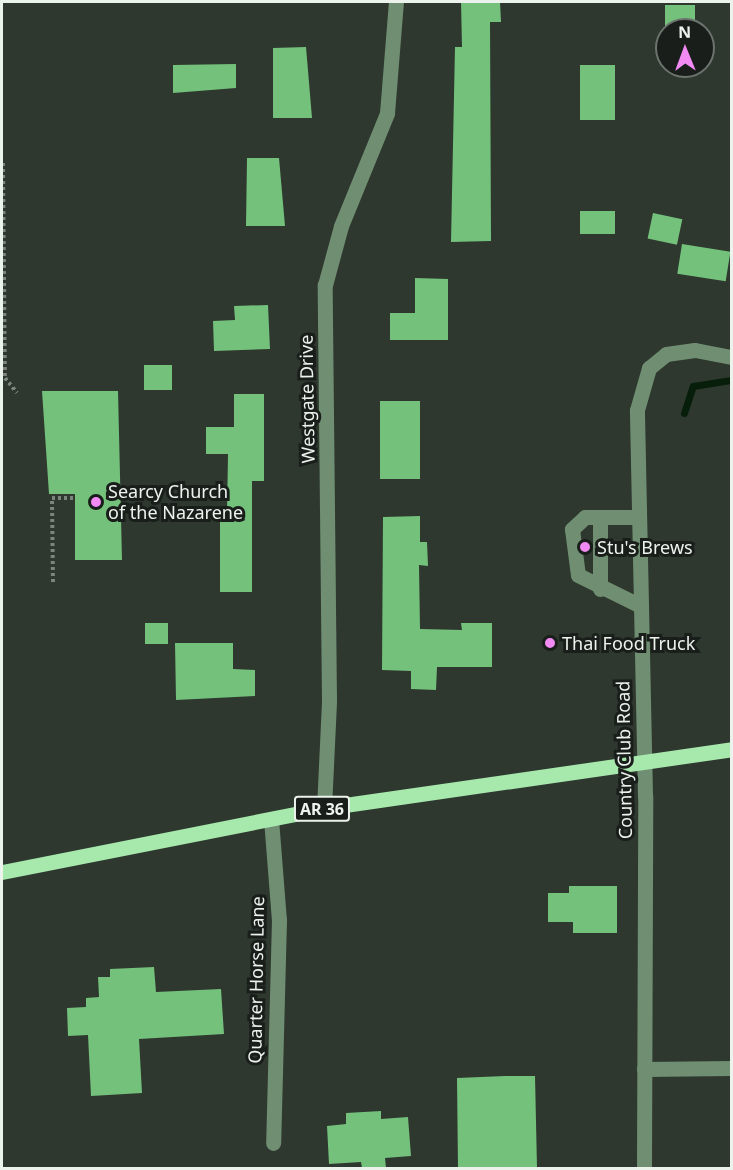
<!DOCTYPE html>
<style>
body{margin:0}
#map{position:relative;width:733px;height:1170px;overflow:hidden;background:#2e382f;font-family:"Noto Sans",sans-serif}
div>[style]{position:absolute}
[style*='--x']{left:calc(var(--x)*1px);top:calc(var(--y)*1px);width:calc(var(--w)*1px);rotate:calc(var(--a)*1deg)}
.stream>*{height:7px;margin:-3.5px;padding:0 3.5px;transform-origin:3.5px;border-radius:3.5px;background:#061e0a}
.building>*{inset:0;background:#74c17c;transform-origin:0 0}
.path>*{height:4px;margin-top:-2px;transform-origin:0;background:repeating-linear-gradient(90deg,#7c847d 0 3px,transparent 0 6px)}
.minor>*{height:15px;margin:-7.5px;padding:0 7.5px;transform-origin:7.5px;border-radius:7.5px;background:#708f72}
.major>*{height:15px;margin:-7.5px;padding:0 7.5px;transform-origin:7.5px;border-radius:7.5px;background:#a7e9ad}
.dots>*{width:16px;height:16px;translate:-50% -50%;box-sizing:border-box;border:3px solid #191e1a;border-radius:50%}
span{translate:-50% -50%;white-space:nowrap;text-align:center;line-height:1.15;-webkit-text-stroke:6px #191e1a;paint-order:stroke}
.shield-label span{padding:2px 4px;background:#191e1a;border:2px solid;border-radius:4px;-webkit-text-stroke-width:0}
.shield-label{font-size:16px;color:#ecf2ec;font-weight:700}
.street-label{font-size:18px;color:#ecf2ec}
.poi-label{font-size:18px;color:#ecf2ec}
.left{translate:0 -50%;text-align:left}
.frame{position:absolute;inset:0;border:3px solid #ecf2ec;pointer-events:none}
.north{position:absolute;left:655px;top:18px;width:60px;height:60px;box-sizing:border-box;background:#191e1a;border:2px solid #6d736e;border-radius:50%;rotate:359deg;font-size:16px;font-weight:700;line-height:24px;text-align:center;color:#ecf2ec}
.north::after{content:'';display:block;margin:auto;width:21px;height:27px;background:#f28af3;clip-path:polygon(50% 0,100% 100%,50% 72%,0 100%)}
</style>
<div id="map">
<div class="stream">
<i style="--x:684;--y:413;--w:28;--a:-72"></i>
<i style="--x:693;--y:386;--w:39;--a:-9"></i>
</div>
<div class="building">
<i style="clip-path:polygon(461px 2px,500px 2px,501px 22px,490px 22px,491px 241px,451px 242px,455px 47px,462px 47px)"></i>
<i style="left:665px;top:5px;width:30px;height:25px"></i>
<i style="clip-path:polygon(306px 47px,312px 118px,273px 118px,273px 48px)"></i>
<i style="clip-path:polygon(236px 64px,236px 88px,173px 93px,173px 65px)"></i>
<i style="left:580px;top:65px;width:35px;height:55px"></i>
<i style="clip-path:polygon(247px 158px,279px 158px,285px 226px,246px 226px)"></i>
<i style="left:580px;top:211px;width:35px;height:23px"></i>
<i style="left:653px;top:213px;width:30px;height:26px;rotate:12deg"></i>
<i style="left:682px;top:244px;width:49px;height:30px;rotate:9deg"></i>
<i style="clip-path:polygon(415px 278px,448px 279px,448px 340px,390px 340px,390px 313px,415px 313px)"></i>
<i style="clip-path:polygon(268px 305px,270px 349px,214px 351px,213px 321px,235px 320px,234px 306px)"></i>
<i style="left:144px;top:365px;width:28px;height:25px"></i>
<i style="clip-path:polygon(42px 391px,118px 391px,122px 560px,75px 560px,75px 494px,49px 494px)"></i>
<i style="clip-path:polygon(234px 394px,264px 394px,264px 481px,252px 481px,252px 592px,220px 592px,220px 513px,227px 513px,228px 454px,206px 454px,206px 427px,234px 427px)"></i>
<i style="left:380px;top:401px;width:40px;height:78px"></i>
<i style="clip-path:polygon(420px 516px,420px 542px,427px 542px,428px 566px,419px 565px,420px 629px,462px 630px,461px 623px,492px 623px,492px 667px,437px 667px,436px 690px,411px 689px,411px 671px,382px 670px,383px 517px)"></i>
<i style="left:145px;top:623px;width:23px;height:21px"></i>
<i style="clip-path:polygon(175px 643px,233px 643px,233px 669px,255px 670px,255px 696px,176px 700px)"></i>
<i style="clip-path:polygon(569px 886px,617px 886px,617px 933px,573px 933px,573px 922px,548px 922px,548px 893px,569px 893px)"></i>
<i style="clip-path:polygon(154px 967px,156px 992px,221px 989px,224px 1034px,139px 1039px,142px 1093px,91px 1096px,88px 1035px,68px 1036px,67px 1008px,86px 1007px,86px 998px,99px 997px,98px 977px,110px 977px,110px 969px)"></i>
<i style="clip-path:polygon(505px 1076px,535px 1076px,537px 1168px,458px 1168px,457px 1078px)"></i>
<i style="clip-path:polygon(381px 1111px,381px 1119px,408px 1117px,411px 1156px,385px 1158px,386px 1168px,362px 1168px,361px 1162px,329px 1164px,327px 1126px,346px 1124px,346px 1113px)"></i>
</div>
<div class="path">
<i style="--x:3;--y:163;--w:215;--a:89.5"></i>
<i style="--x:5;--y:378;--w:19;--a:51"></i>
<i style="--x:53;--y:582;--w:84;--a:-90.7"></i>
<i style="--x:52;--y:498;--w:23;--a:0"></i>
</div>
<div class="minor">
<i style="--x:638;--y:517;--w:53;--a:180"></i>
<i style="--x:585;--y:517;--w:18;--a:137"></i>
<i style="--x:572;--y:529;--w:46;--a:82.6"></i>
<i style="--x:578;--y:575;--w:70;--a:26.2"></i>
<i style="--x:600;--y:589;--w:72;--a:-90"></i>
<i style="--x:324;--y:808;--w:107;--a:-87.3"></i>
<i style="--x:329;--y:701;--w:416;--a:-90.6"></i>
<i style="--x:325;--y:285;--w:61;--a:-74.8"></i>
<i style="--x:341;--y:226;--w:122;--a:-67.8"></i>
<i style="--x:387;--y:113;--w:111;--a:-85.4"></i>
<i style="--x:271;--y:819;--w:101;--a:85.5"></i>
<i style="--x:279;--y:920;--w:223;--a:91.5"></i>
<i style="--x:644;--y:1069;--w:88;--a:-0.7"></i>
<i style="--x:644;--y:1168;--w:372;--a:-89.8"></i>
<i style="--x:645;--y:796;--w:386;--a:-91.2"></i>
<i style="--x:637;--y:410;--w:44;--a:-74.1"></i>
<i style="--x:649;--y:368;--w:22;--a:-39"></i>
<i style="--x:666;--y:354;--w:29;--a:-8"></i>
<i style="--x:695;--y:350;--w:38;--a:11"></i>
</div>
<div class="major">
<i style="--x:2;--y:872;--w:328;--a:-11.2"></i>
<i style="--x:324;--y:808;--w:412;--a:-8.2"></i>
</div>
<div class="dots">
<i style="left:96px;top:502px;background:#f28af3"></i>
<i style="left:585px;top:547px;background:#f28af3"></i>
<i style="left:550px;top:643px;background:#f28af3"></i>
</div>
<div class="shield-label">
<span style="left:322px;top:809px">AR 36</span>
</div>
<div class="street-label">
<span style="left:307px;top:399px;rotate:-91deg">Westgate Drive</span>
<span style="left:624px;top:760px;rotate:-91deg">Country Club Road</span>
<span style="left:256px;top:980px;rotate:-89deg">Quarter Horse Lane</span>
</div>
<div class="poi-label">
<span class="left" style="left:108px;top:502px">Searcy Church<br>of the Nazarene</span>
<span class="left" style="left:597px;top:547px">Stu's Brews</span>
<span class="left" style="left:562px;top:643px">Thai Food Truck</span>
</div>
<div class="frame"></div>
<div class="north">N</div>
</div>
